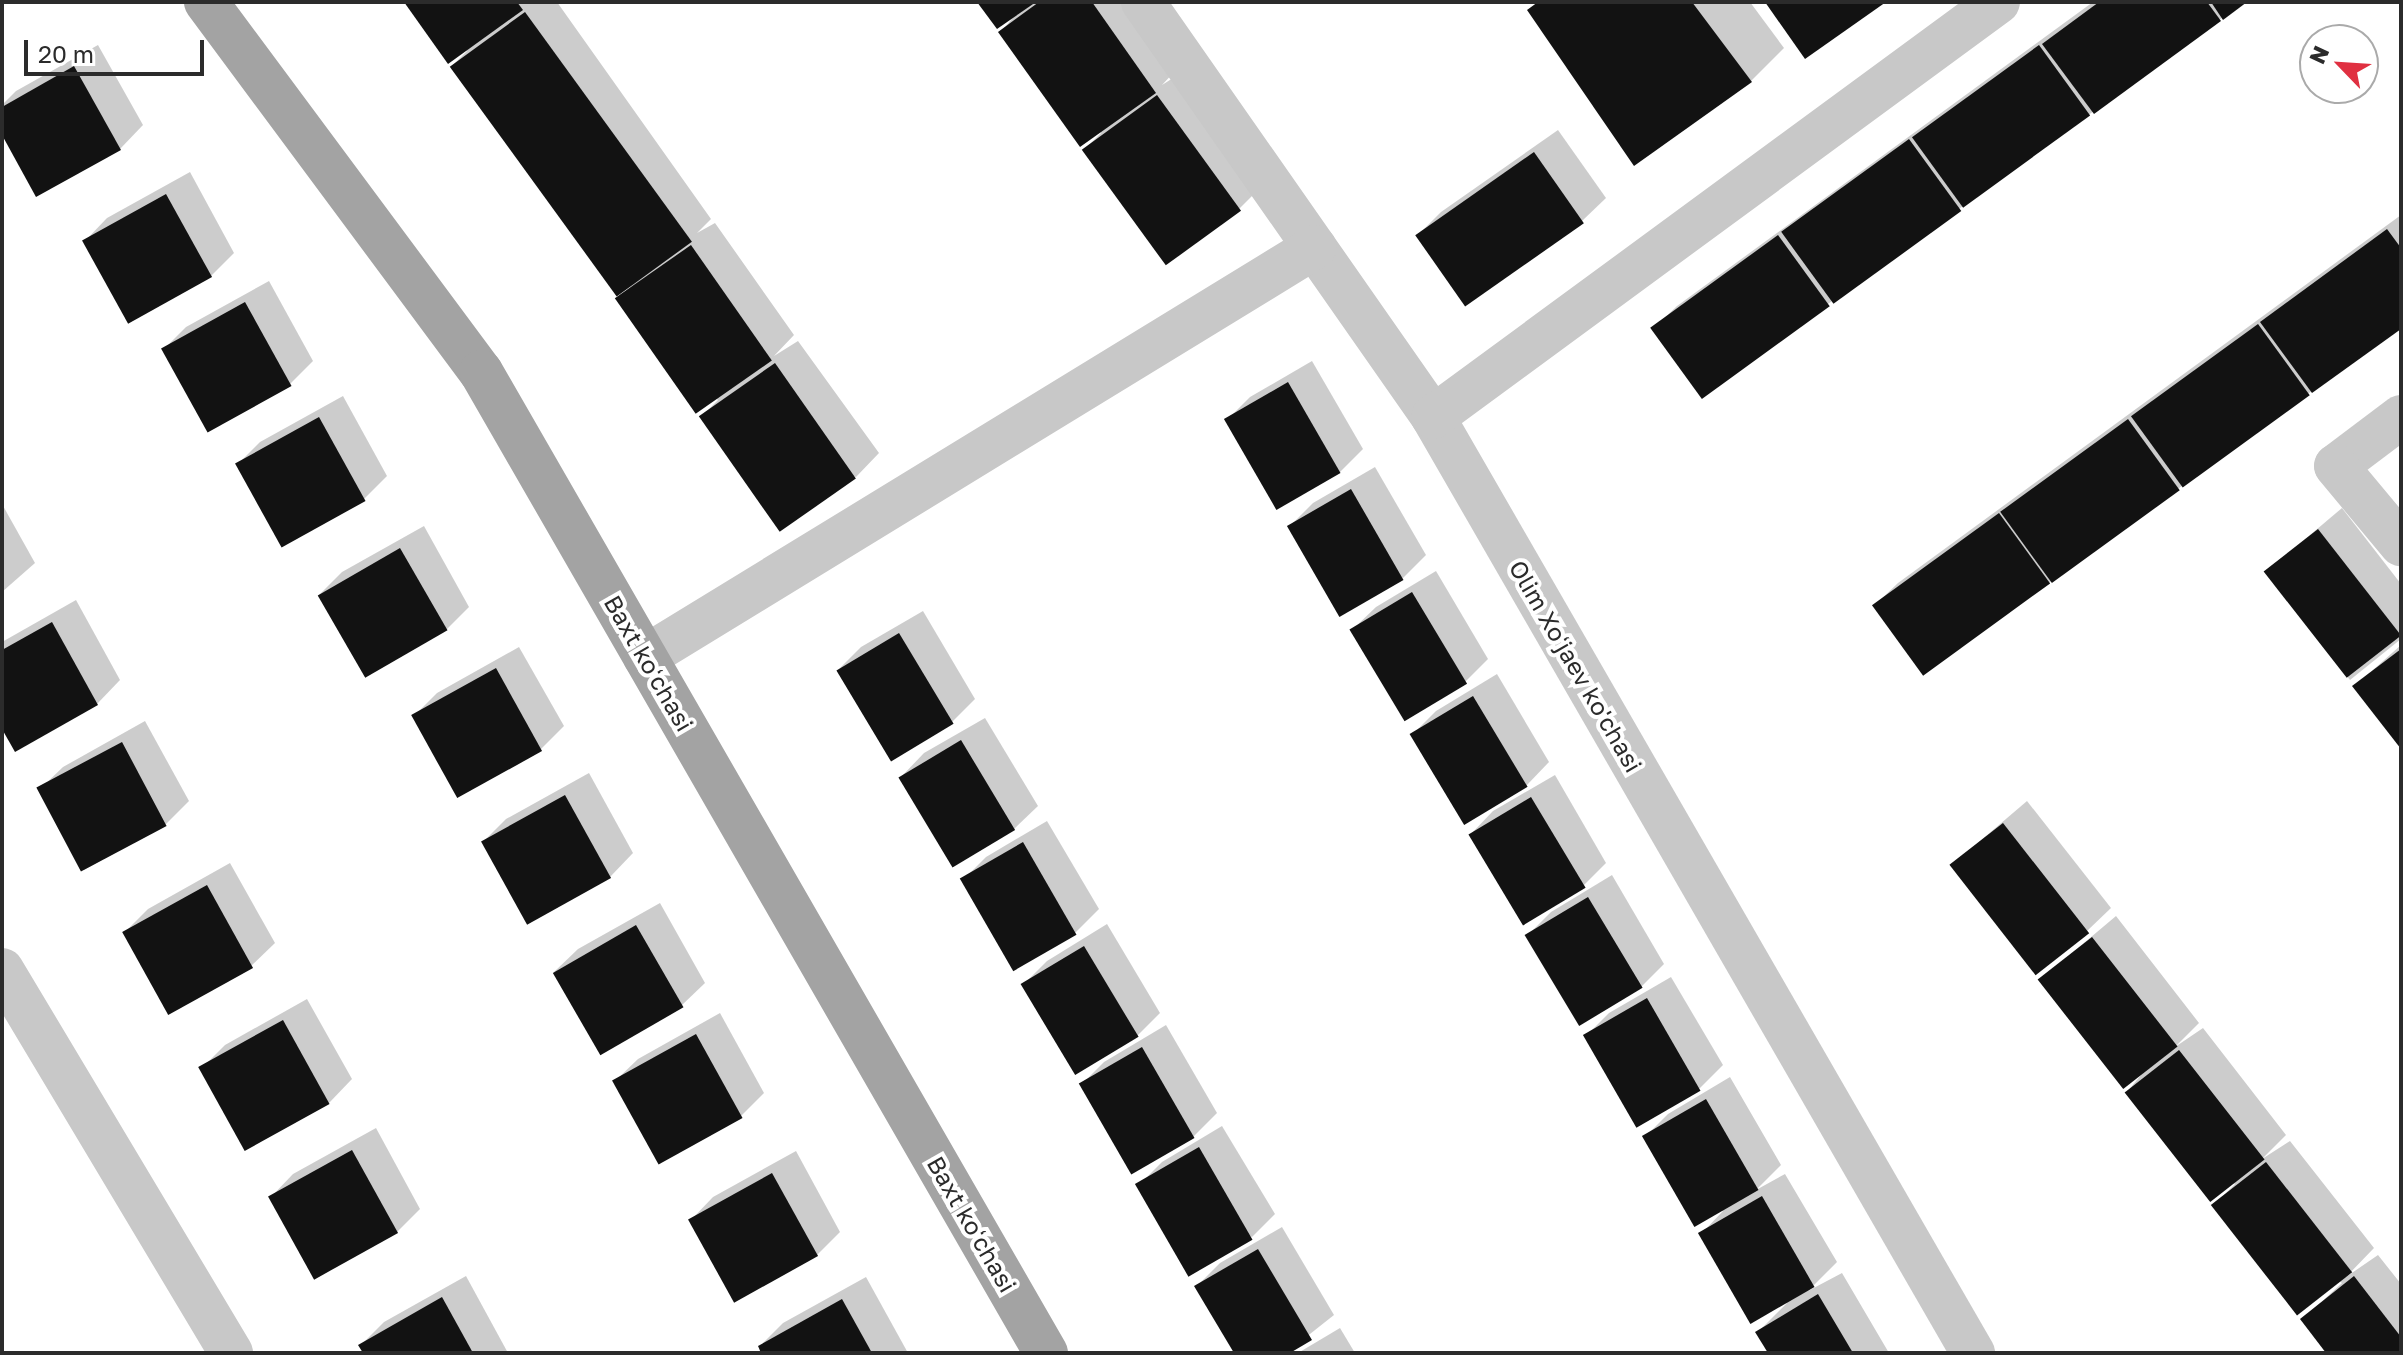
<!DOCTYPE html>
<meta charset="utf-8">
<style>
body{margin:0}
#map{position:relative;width:2403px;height:1355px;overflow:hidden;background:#fff;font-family:"Golos Text",sans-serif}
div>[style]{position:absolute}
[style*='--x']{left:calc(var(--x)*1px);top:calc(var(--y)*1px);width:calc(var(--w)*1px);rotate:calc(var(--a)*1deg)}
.shadow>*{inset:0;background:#0003}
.building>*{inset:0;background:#121212;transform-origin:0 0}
.minor>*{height:44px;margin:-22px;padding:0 22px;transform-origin:22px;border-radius:22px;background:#c8c8c8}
.major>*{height:44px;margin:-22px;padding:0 22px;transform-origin:22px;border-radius:22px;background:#a3a3a3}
span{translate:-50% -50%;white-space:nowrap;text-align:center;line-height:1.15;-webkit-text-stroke:8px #fff;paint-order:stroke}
.street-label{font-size:24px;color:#2b2b2b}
.frame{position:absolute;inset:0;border:4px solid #2b2b2b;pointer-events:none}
.north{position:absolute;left:2299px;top:24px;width:80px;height:80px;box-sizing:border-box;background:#fff;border:2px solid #aaa;border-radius:50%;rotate:295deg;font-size:22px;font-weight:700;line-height:32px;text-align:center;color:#2b2b2b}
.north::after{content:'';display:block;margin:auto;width:28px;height:36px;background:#e03041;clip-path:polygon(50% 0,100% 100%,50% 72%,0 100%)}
.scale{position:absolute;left:24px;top:40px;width:180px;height:36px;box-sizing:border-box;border:4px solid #2b2b2b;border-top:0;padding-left:10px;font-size:24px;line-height:28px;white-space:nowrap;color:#2b2b2b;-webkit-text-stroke:6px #fff;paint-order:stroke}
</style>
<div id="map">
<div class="shadow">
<i style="clip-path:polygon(406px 2px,557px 2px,711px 219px,697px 233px,715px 223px,794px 335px,774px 356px,798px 341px,879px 453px,856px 477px,701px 417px,718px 400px,618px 299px,633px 284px,452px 66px,467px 51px)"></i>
<i style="clip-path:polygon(980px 2px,1131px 2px,1178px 68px,1162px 85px,1181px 73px,1261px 187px,1238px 210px,1084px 150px,1101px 133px,1001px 32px,1016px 14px)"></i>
<i style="clip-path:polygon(1537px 2px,1750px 2px,1784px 48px,1751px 81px,1530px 10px)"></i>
<i style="clip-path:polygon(2093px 2px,2244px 2px,1828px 304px,1653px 329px,1677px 306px)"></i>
<i style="clip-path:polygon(98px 45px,143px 125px,120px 149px,2px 131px,2px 105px,16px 91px)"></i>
<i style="clip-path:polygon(1558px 130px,1606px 198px,1582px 221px,1418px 235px,1441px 212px)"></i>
<i style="clip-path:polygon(190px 172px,234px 253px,211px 276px,84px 242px,107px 218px)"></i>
<i style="clip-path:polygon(2401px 215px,2401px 326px,2049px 583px,1874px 606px,1898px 583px)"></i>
<i style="clip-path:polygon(269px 281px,313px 361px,290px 384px,208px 429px,163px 350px,186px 327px)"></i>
<i style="clip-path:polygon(1312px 361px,1363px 449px,1340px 472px,1227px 420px,1250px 397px)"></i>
<i style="clip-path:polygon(343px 396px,387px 476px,364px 499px,237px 465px,260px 442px)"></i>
<i style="clip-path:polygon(1375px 467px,1426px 555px,1403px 578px,1290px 526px,1313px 503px)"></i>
<i style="clip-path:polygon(2px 504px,35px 563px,2px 592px)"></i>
<i style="clip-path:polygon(2342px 508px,2401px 584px,2401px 639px,2350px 680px,2266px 572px)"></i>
<i style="clip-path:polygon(424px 526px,469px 607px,446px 630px,319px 595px,342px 572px)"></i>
<i style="clip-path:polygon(1436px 571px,1488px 659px,1465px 682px,1352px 630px,1376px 607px)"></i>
<i style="clip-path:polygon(76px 600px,120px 680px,97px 704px,2px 725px,2px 642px)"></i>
<i style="clip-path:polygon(923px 611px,975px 699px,952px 722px,838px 670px,861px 647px)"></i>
<i style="clip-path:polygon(2401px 645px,2401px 746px,2355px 686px)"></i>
<i style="clip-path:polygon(519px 647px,564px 726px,541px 749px,414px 716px,437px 693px)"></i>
<i style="clip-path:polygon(1497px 674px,1549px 762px,1526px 786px,1413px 734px,1436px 711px)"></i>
<i style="clip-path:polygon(985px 718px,1038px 806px,1014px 829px,901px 777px,924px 753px)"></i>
<i style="clip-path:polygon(145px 721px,189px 801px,166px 824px,84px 870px,39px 790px,63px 767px)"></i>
<i style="clip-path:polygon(589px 773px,633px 853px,610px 877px,483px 842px,506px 819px)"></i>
<i style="clip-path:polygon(1555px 775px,1606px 863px,1583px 886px,1470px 835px,1493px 811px)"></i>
<i style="clip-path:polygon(2027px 801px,2111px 908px,2087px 931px,1952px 865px)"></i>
<i style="clip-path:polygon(1047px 821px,1099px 909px,1076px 932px,1015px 969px,963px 880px,986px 857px)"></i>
<i style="clip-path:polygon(230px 863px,275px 943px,251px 966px,125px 932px,148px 909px)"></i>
<i style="clip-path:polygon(1612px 875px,1664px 964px,1641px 987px,1528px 935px,1551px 912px)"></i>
<i style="clip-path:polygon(660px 903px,705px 983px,681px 1006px,554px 972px,578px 949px)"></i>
<i style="clip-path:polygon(2116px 916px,2199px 1023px,2175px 1047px,2203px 1028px,2286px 1135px,2262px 1159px,2290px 1141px,2374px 1248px,2346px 1277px,2378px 1255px,2401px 1284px,2401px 1353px,2329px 1353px,2303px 1319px,2342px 1283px,2214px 1205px,2235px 1184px,2127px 1092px,2146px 1069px,2040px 980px)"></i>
<i style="clip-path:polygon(1107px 924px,1160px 1013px,1137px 1036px,1024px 984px,1047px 961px)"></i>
<i style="clip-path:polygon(1671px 977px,1723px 1065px,1700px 1088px,1638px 1124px,1586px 1036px,1609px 1013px)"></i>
<i style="clip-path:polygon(307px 999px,352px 1079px,329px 1103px,202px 1068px,225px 1045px)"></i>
<i style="clip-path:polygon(720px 1013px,764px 1093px,741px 1116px,658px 1162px,614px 1082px,638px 1059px)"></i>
<i style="clip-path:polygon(1166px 1025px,1217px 1113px,1194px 1136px,1133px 1173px,1081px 1085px,1104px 1062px)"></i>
<i style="clip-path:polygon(1730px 1077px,1781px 1165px,1756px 1190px,1785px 1174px,1837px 1262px,1808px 1291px,1842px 1273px,1889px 1353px,1770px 1353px,1758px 1332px,1787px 1303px,1701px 1234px,1723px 1211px,1645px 1137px,1668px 1114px)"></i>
<i style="clip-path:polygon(1222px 1126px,1275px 1214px,1252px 1237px,1139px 1185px,1162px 1162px)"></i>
<i style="clip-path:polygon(376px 1128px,420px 1209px,397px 1232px,270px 1198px,293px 1174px)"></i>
<i style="clip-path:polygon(796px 1151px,840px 1232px,817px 1255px,690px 1221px,713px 1197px)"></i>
<i style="clip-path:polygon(1282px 1227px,1334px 1315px,1286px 1353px,1236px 1353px,1197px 1286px,1220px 1263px)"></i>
<i style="clip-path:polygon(466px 1276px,508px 1353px,365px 1353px,361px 1345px,384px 1322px)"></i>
<i style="clip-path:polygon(866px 1277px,908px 1353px,764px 1353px,760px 1346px,783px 1323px)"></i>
<i style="clip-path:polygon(1340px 1328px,1355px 1353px,1298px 1353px)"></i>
</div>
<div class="building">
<i style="clip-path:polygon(404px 2px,517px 2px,523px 10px,448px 64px)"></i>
<i style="clip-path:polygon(977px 2px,1036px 2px,997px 29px)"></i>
<i style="clip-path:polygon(1039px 2px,1092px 2px,1156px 93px,1080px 147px,998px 32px)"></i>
<i style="clip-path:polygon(1538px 2px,1692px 2px,1752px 82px,1634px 166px,1527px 10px)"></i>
<i style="clip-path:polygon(1765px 2px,1886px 2px,1805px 59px)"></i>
<i style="clip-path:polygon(2099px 2px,2207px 2px,2221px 21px,2094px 114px,2042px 44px)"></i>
<i style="clip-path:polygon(2211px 2px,2247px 2px,2223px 20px)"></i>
<i style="left:525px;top:12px;width:284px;height:93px;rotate:54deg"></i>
<i style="left:2039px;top:45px;width:87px;height:157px;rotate:54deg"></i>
<i style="clip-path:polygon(74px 66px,121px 150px,36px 197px,2px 135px,2px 107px)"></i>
<i style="left:1157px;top:95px;width:143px;height:93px;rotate:54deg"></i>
<i style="left:1909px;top:139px;width:89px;height:158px;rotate:54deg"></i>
<i style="left:1534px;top:152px;width:87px;height:145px;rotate:55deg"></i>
<i style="left:166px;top:194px;width:95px;height:96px;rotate:61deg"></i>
<i style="clip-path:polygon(2387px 229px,2401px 248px,2401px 329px,2312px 393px,2260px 322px)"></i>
<i style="left:1778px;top:235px;width:88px;height:158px;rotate:54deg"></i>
<i style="left:691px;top:245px;width:141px;height:93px;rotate:55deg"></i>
<i style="left:245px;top:302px;width:96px;height:96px;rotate:61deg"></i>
<i style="left:2258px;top:324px;width:88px;height:157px;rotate:54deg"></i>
<i style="left:775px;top:363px;width:141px;height:93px;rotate:55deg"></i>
<i style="left:1288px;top:382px;width:105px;height:74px;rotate:60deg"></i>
<i style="left:319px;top:417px;width:96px;height:96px;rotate:61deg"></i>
<i style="left:2128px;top:419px;width:88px;height:158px;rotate:54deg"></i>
<i style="left:1351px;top:489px;width:105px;height:74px;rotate:60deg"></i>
<i style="left:1999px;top:513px;width:87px;height:157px;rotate:54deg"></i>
<i style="left:2318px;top:529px;width:135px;height:69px;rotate:52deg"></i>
<i style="left:400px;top:548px;width:95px;height:95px;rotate:60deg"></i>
<i style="left:1412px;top:592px;width:107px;height:73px;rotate:59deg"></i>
<i style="clip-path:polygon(52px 622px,98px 705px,15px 752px,2px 729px,2px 650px)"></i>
<i style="left:899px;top:633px;width:106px;height:73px;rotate:59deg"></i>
<i style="clip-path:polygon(2401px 649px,2401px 749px,2352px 686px)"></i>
<i style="left:496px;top:668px;width:95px;height:97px;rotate:61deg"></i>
<i style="left:1473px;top:696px;width:106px;height:74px;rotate:59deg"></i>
<i style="left:961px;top:740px;width:105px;height:73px;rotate:59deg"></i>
<i style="left:122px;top:742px;width:95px;height:97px;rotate:62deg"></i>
<i style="left:565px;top:795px;width:95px;height:96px;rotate:61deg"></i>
<i style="left:1531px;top:797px;width:106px;height:73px;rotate:59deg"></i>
<i style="left:2003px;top:823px;width:140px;height:68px;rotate:52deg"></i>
<i style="left:1023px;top:842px;width:107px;height:73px;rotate:60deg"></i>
<i style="left:207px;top:885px;width:95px;height:97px;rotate:61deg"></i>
<i style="left:1588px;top:897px;width:106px;height:74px;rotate:59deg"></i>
<i style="left:636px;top:925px;width:95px;height:96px;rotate:60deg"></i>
<i style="left:2092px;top:937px;width:139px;height:69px;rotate:52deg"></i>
<i style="left:1084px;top:946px;width:106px;height:74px;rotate:59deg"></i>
<i style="left:1647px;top:998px;width:107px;height:74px;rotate:60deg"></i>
<i style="left:283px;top:1020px;width:96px;height:97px;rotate:61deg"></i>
<i style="left:696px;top:1034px;width:96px;height:96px;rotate:61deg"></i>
<i style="left:1142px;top:1047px;width:105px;height:73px;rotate:60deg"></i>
<i style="left:2179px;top:1050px;width:139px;height:69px;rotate:52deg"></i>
<i style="left:1706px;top:1099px;width:105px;height:74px;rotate:60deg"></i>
<i style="left:1199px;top:1147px;width:107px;height:74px;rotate:60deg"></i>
<i style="left:352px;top:1150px;width:95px;height:96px;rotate:61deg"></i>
<i style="left:2266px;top:1162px;width:140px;height:70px;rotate:52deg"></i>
<i style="left:772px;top:1173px;width:95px;height:96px;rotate:61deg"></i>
<i style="left:1762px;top:1196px;width:105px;height:74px;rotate:60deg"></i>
<i style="clip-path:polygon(1258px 1249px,1312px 1340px,1290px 1353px,1234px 1353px,1194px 1286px)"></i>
<i style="clip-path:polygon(2354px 1276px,2401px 1337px,2401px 1353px,2326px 1353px,2300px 1319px)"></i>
<i style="clip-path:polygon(1818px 1294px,1853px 1353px,1768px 1353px,1755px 1332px)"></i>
<i style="clip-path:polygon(442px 1297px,473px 1353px,363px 1353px,358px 1345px)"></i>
<i style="clip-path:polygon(842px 1299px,872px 1353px,761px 1353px,758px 1346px)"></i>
</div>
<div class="minor">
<i style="--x:1143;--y:2;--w:506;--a:55.05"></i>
<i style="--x:1433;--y:417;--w:1081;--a:60.02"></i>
<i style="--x:1433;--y:417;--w:701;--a:-36.3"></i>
<i style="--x:2401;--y:417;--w:81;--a:143"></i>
<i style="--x:2336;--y:466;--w:102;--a:50.2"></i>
<i style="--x:645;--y:657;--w:785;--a:-31.46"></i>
<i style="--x:2;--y:970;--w:446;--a:59.1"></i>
</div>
<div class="major">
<i style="--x:206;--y:2;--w:461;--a:53.4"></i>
<i style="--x:481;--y:372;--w:1132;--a:60.06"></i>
</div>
<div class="street-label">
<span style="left:649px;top:663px;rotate:60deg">Baxt koʻchasi</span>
<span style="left:1576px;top:666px;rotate:60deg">Olim Xoʻjaev ko'chasi</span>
<span style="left:972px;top:1224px;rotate:60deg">Baxt koʻchasi</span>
</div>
<div class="frame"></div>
<div class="north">N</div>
<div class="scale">20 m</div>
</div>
